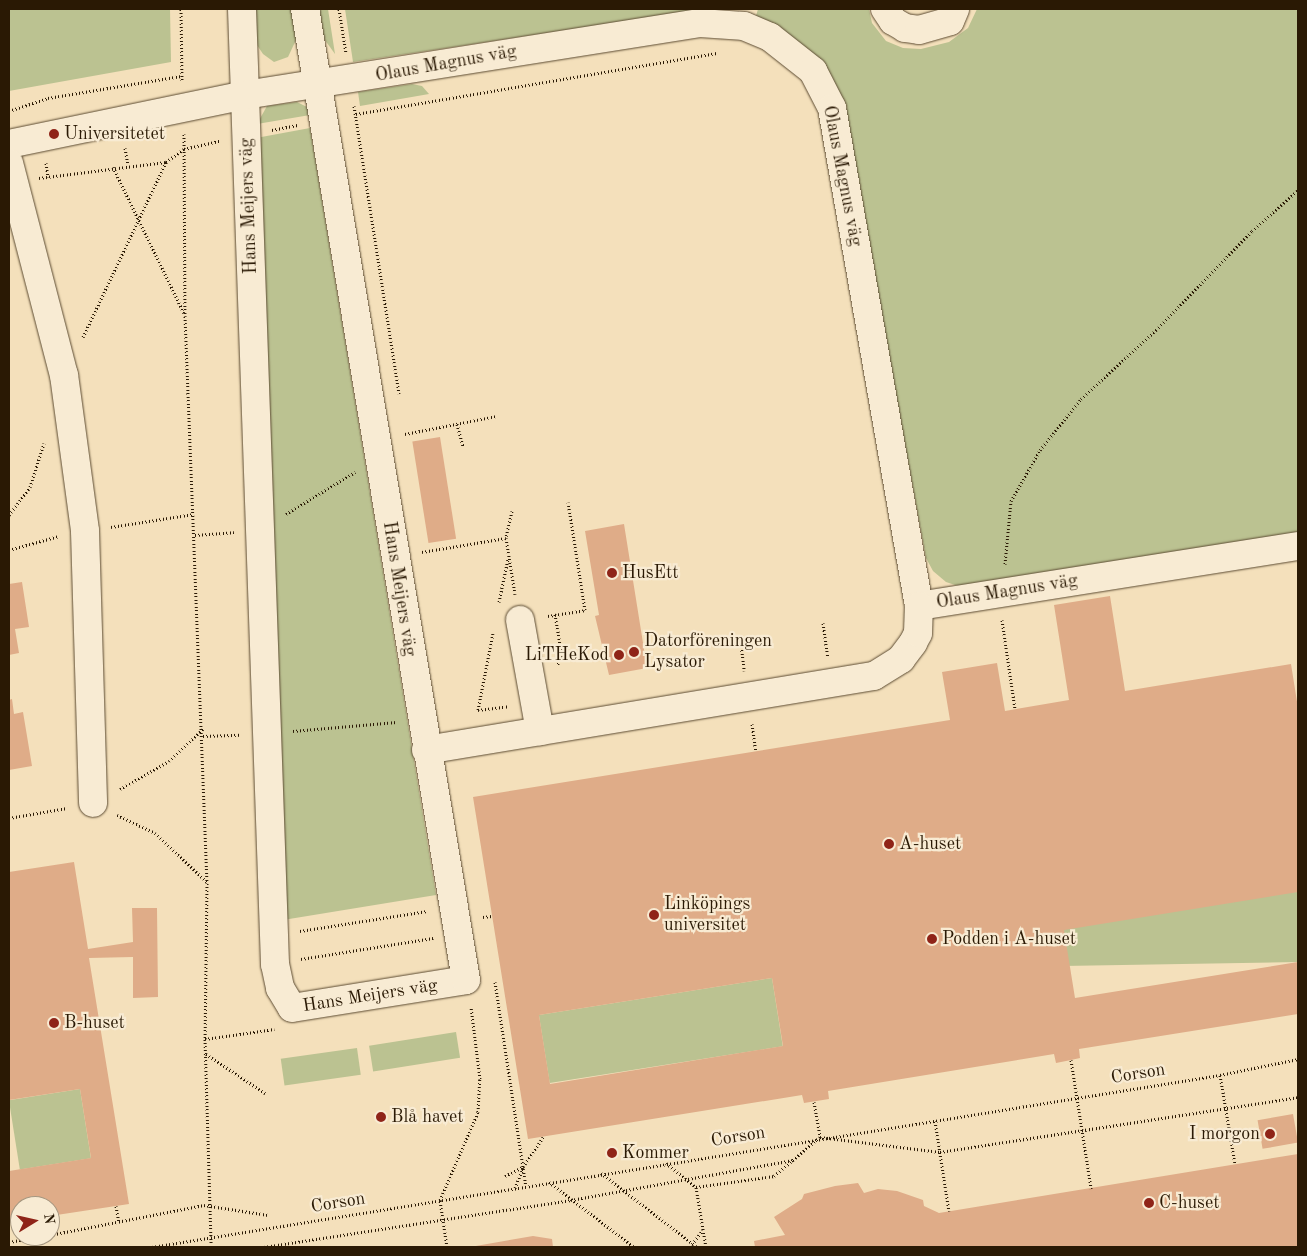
<!DOCTYPE html>
<meta charset="utf-8">
<style>
body{margin:0}
#map{position:relative;width:1307px;height:1256px;overflow:hidden;background:#f4e0bb;font-family:"Old Standard TT",serif}
div>[style]{position:absolute}
[style*='--x']{left:calc(var(--x)*1px);top:calc(var(--y)*1px);width:calc(var(--w)*1px);rotate:calc(var(--a)*1deg)}
.green>*{inset:0;background:#bbc291;transform-origin:0 0}
.building>*{inset:0;background:#dfac88;transform-origin:0 0}
.path>*{height:3px;margin-top:-1.5px;transform-origin:0;background:repeating-linear-gradient(90deg,#2a1904 0 1px,transparent 0 3.5px)}
.roads{filter:drop-shadow(0 0 1px #5c4b32) drop-shadow(0 0 1px #5c4b32)}
.minor>*{height:28px;margin:-14px;padding:0 14px;transform-origin:14px;border-radius:14px;background:#f8ebd3}
.dots>*{width:14px;height:14px;translate:-50% -50%;box-sizing:border-box;border:2px solid #f8ebd3;border-radius:50%}
span{translate:-50% -50%;white-space:nowrap;text-align:center;line-height:1.15;-webkit-text-stroke:4.5px #f8ebd3;paint-order:stroke}
.street-label{font-size:18px;color:#2a1904}
.poi-label{font-size:18px;color:#2a1904}
.left{translate:0 -50%;text-align:left}
.right{translate:-100% -50%;text-align:right}
.frame{position:absolute;inset:0;border:10px solid #2a1904;pointer-events:none}
.north{position:absolute;left:10px;top:1196px;width:50px;height:50px;box-sizing:border-box;background:#f8ebd3;border:1px solid #a69780;border-radius:50%;rotate:81deg;font-size:14px;font-weight:700;line-height:20px;text-align:center;color:#2a1904}
.north::after{content:'';display:block;margin:auto;width:18px;height:22px;background:#8f2418;clip-path:polygon(50% 0,100% 100%,50% 72%,0 100%)}
</style>
<div id="map">
<div class="green">
<i style="clip-path:polygon(9px 9px,170px 9px,171px 62px,9px 91px)"></i>
<i style="clip-path:polygon(254px 9px,293px 9px,296px 40px,288px 57px,274px 62px,263px 54px,257px 45px)"></i>
<i style="clip-path:polygon(316px 9px,328px 9px,335px 54px,322px 36px)"></i>
<i style="clip-path:polygon(345px 9px,706px 9px,353px 62px)"></i>
<i style="clip-path:polygon(758px 9px,869px 9px,872px 23px,886px 41px,903px 48px,921px 49px,949px 42px,968px 28px,977px 9px,1298px 9px,1298px 532px,961px 587px,946px 582px,933px 571px,926px 558px,840px 95px,831px 75px,818px 58px,778px 26px,756px 16px)"></i>
<i style="clip-path:polygon(412px 84px,422px 86px,429px 94px,360px 106px,358px 92px)"></i>
<i style="clip-path:polygon(297px 102px,307px 107px,310px 115px,257px 124px,267px 106px)"></i>
<i style="clip-path:polygon(310px 128px,436px 895px,283px 920px,256px 138px)"></i>
<i style="left:1297px;top:892px;width:70px;height:236px;rotate:89deg"></i>
<i style="left:772px;top:978px;width:69px;height:236px;rotate:81deg"></i>
<i style="left:456px;top:1032px;width:26px;height:88px;rotate:81deg"></i>
<i style="left:357px;top:1048px;width:27px;height:77px;rotate:82deg"></i>
<i style="left:80px;top:1089px;width:70px;height:72px;rotate:81deg"></i>
</div>
<div class="building">
<i style="left:440px;top:437px;width:103px;height:28px;rotate:81deg"></i>
<i style="clip-path:polygon(624px 524px,647px 668px,609px 675px,595px 616px,599px 615px,585px 531px)"></i>
<i style="clip-path:polygon(22px 582px,29px 627px,15px 629px,19px 653px,9px 655px,9px 584px)"></i>
<i style="clip-path:polygon(evenodd,1110px 596px,1125px 691px,1291px 664px,1298px 708px,1298px 892px,1064px 930px,1075px 998px,1298px 962px,1298px 1014px,1079px 1049px,1080px 1058px,1071px 1060px,1056px 1063px,1054px 1054px,828px 1091px,829px 1099px,804px 1103px,802px 1095px,528px 1139px,473px 797px,950px 720px,942px 672px,997px 663px,1005px 711px,1069px 700px,1054px 605px,1110px 596px,772px 978px,783px 1046px,550px 1084px,539px 1015px,772px 978px)"></i>
<i style="clip-path:polygon(12px 699px,14px 714px,23px 712px,32px 766px,9px 770px,9px 700px)"></i>
<i style="clip-path:polygon(74px 862px,88px 949px,133px 942px,132px 908px,157px 908px,158px 997px,133px 998px,133px 957px,89px 958px,129px 1204px,50px 1216px,50px 1206px,20px 1206px,20px 1221px,9px 1223px,9px 1171px,91px 1158px,80px 1089px,9px 1100px,9px 872px)"></i>
<i style="left:1293px;top:1114px;width:29px;height:36px;rotate:80deg"></i>
<i style="clip-path:polygon(1298px 1154px,1298px 1247px,755px 1247px,754px 1241px,785px 1235px,774px 1217px,802px 1199px,804px 1194px,835px 1186px,858px 1183px,864px 1193px,878px 1189px,897px 1191px,923px 1200px,924px 1206px,939px 1213px)"></i>
<i style="clip-path:polygon(533px 1236px,552px 1239px,553px 1247px,470px 1247px)"></i>
</div>
<div class="path">
<i style="--x:181;--y:9;--w:72;--a:89.2"></i>
<i style="--x:339;--y:9;--w:45;--a:81"></i>
<i style="--x:354;--y:106;--w:291;--a:81.1"></i>
<i style="--x:9;--y:111;--w:41;--a:-18.4"></i>
<i style="--x:48;--y:98;--w:135;--a:-9.4"></i>
<i style="--x:356;--y:114;--w:366;--a:-9.6"></i>
<i style="--x:272;--y:130;--w:26;--a:-11"></i>
<i style="--x:184;--y:134;--w:182;--a:89.7"></i>
<i style="--x:185;--y:316;--w:567;--a:87.78"></i>
<i style="--x:207;--y:883;--w:156;--a:90.7"></i>
<i style="--x:205;--y:1039;--w:208;--a:88.3"></i>
<i style="--x:125;--y:148;--w:17;--a:80"></i>
<i style="--x:46;--y:163;--w:14;--a:82"></i>
<i style="--x:113;--y:167;--w:162;--a:64.1"></i>
<i style="--x:39;--y:178;--w:128;--a:-7.2"></i>
<i style="--x:166;--y:162;--w:22;--a:-36"></i>
<i style="--x:184;--y:149;--w:37;--a:-13"></i>
<i style="--x:83;--y:337;--w:194;--a:-64.6"></i>
<i style="--x:457;--y:424;--w:23;--a:75"></i>
<i style="--x:405;--y:434;--w:94;--a:-11.1"></i>
<i style="--x:512;--y:511;--w:28;--a:103"></i>
<i style="--x:506;--y:538;--w:57;--a:80.9"></i>
<i style="--x:286;--y:514;--w:81;--a:-31.3"></i>
<i style="--x:9;--y:515;--w:35;--a:-53"></i>
<i style="--x:30;--y:487;--w:46;--a:-72.3"></i>
<i style="--x:111;--y:527;--w:84;--a:-8.9"></i>
<i style="--x:195;--y:535;--w:39;--a:-4"></i>
<i style="--x:9;--y:550;--w:52;--a:-15.6"></i>
<i style="--x:422;--y:552;--w:85;--a:-9.5"></i>
<i style="--x:1005;--y:564;--w:63;--a:-84.6"></i>
<i style="--x:1011;--y:501;--w:59;--a:-60.4"></i>
<i style="--x:1040;--y:450;--w:65;--a:-51.2"></i>
<i style="--x:1081;--y:399;--w:102;--a:-42.6"></i>
<i style="--x:1156;--y:330;--w:138;--a:-45.9"></i>
<i style="--x:1252;--y:231;--w:62;--a:-41.7"></i>
<i style="--x:499;--y:602;--w:44;--a:-78.2"></i>
<i style="--x:555;--y:614;--w:44;--a:80.8"></i>
<i style="--x:562;--y:657;--w:9;--a:122"></i>
<i style="--x:548;--y:616;--w:37;--a:-9"></i>
<i style="--x:585;--y:610;--w:109;--a:-98.9"></i>
<i style="--x:1002;--y:620;--w:90;--a:81.7"></i>
<i style="--x:823;--y:623;--w:34;--a:82"></i>
<i style="--x:740;--y:636;--w:35;--a:83"></i>
<i style="--x:478;--y:710;--w:31;--a:-7"></i>
<i style="--x:478;--y:710;--w:78;--a:-79"></i>
<i style="--x:752;--y:724;--w:27;--a:82"></i>
<i style="--x:293;--y:731;--w:104;--a:-4.9"></i>
<i style="--x:203;--y:736;--w:37;--a:-2"></i>
<i style="--x:120;--y:789;--w:56;--a:-29.7"></i>
<i style="--x:169;--y:761;--w:47;--a:-43.3"></i>
<i style="--x:117;--y:815;--w:42;--a:25.3"></i>
<i style="--x:155;--y:833;--w:71;--a:43.3"></i>
<i style="--x:9;--y:818;--w:59;--a:-9.8"></i>
<i style="--x:483;--y:917;--w:9;--a:-6"></i>
<i style="--x:300;--y:931;--w:129;--a:-8.9"></i>
<i style="--x:301;--y:959;--w:134;--a:-9"></i>
<i style="--x:495;--y:982;--w:206;--a:81.4"></i>
<i style="--x:205;--y:1039;--w:70;--a:-8.2"></i>
<i style="--x:206;--y:1054;--w:71;--a:33.5"></i>
<i style="--x:1071;--y:1060;--w:130;--a:81.1"></i>
<i style="--x:1220;--y:1075;--w:90;--a:80.4"></i>
<i style="--x:814;--y:1102;--w:36;--a:80"></i>
<i style="--x:935;--y:1121;--w:91;--a:81.2"></i>
<i style="--x:666;--y:1163;--w:38;--a:39"></i>
<i style="--x:601;--y:1173;--w:121;--a:37.6"></i>
<i style="--x:505;--y:1176;--w:20;--a:-27"></i>
<i style="--x:523;--y:1167;--w:36;--a:-56"></i>
<i style="--x:549;--y:1182;--w:107;--a:37.4"></i>
<i style="--x:515;--y:1188;--w:22;--a:-68"></i>
<i style="--x:116;--y:1206;--w:17;--a:80"></i>
<i style="--x:50;--y:1235;--w:157;--a:-11"></i>
<i style="--x:204;--y:1205;--w:65;--a:8.9"></i>
<i style="--x:9;--y:1242;--w:36;--a:-10"></i>
<i style="--x:152;--y:1247;--w:1082;--a:-9.15"></i>
<i style="--x:1220;--y:1075;--w:80;--a:-11.6"></i>
<i style="--x:264;--y:1247;--w:311;--a:-8.7"></i>
<i style="--x:571;--y:1200;--w:226;--a:-10.2"></i>
<i style="--x:447;--y:1247;--w:48;--a:-98.5"></i>
<i style="--x:440;--y:1200;--w:96;--a:-66.6"></i>
<i style="--x:478;--y:1112;--w:33;--a:-87"></i>
<i style="--x:480;--y:1079;--w:73;--a:-97.1"></i>
<i style="--x:690;--y:1247;--w:21;--a:-53"></i>
<i style="--x:706;--y:1247;--w:61;--a:-99.5"></i>
<i style="--x:696;--y:1187;--w:79;--a:-8"></i>
<i style="--x:774;--y:1176;--w:60;--a:-40.3"></i>
<i style="--x:820;--y:1137;--w:121;--a:7.1"></i>
<i style="--x:940;--y:1152;--w:362;--a:-8.7"></i>
</div>
<div class="roads">
<div class="minor">
<i style="--x:242;--y:9;--w:956;--a:88.02"></i>
<i style="--x:275;--y:964;--w:25;--a:78"></i>
<i style="--x:280;--y:988;--w:23;--a:59"></i>
<i style="--x:292;--y:1008;--w:176;--a:-9.1"></i>
<i style="--x:466;--y:980;--w:984;--a:-99.41"></i>
<i style="--x:885;--y:9;--w:14;--a:56"></i>
<i style="--x:893;--y:21;--w:14;--a:30"></i>
<i style="--x:905;--y:28;--w:14;--a:8"></i>
<i style="--x:919;--y:30;--w:32;--a:-16"></i>
<i style="--x:950;--y:21;--w:13;--a:-67"></i>
<i style="--x:9;--y:144;--w:241;--a:-11.7"></i>
<i style="--x:245;--y:95;--w:461;--a:-9"></i>
<i style="--x:700;--y:23;--w:44;--a:3.9"></i>
<i style="--x:744;--y:26;--w:28;--a:23"></i>
<i style="--x:770;--y:37;--w:55;--a:38.3"></i>
<i style="--x:813;--y:71;--w:42;--a:62.8"></i>
<i style="--x:832;--y:108;--w:506;--a:80.09"></i>
<i style="--x:919;--y:606;--w:384;--a:-9"></i>
<i style="--x:9;--y:163;--w:219;--a:75.5"></i>
<i style="--x:64;--y:375;--w:157;--a:82.3"></i>
<i style="--x:85;--y:531;--w:272;--a:88.3"></i>
<i style="--x:520;--y:620;--w:113;--a:79.8"></i>
<i style="--x:426;--y:750;--w:454;--a:-9.4"></i>
<i style="--x:874;--y:676;--w:32;--a:-32"></i>
<i style="--x:901;--y:659;--w:20;--a:-53"></i>
<i style="--x:913;--y:643;--w:11;--a:-63"></i>
<i style="--x:918;--y:633;--w:27;--a:-88"></i>
</div>
</div>
<div class="dots">
<i style="left:54px;top:134px;background:#8f2418"></i>
<i style="left:612px;top:573px;background:#8f2418"></i>
<i style="left:634px;top:652px;background:#8f2418"></i>
<i style="left:619px;top:655px;background:#8f2418"></i>
<i style="left:889px;top:844px;background:#8f2418"></i>
<i style="left:654px;top:915px;background:#8f2418"></i>
<i style="left:932px;top:939px;background:#8f2418"></i>
<i style="left:54px;top:1023px;background:#8f2418"></i>
<i style="left:381px;top:1117px;background:#8f2418"></i>
<i style="left:1270px;top:1134px;background:#8f2418"></i>
<i style="left:612px;top:1153px;background:#8f2418"></i>
<i style="left:1149px;top:1203px;background:#8f2418"></i>
</div>
<div class="street-label">
<span style="left:446px;top:64px;rotate:-10deg">Olaus Magnus väg</span>
<span style="left:842px;top:176px;rotate:79deg">Olaus Magnus väg</span>
<span style="left:249px;top:206px;rotate:-92deg">Hans Meijers väg</span>
<span style="left:399px;top:589px;rotate:81deg">Hans Meijers väg</span>
<span style="left:1007px;top:592px;rotate:-9deg">Olaus Magnus väg</span>
<span style="left:370px;top:996px;rotate:-9deg">Hans Meijers väg</span>
<span style="left:1138px;top:1074px;rotate:-9deg">Corson</span>
<span style="left:738px;top:1137px;rotate:-9deg">Corson</span>
<span style="left:338px;top:1203px;rotate:-9deg">Corson</span>
</div>
<div class="poi-label">
<span class="left" style="left:64px;top:134px">Universitetet</span>
<span class="left" style="left:622px;top:573px">HusEtt</span>
<span class="left" style="left:644px;top:652px">Datorföreningen<br>Lysator</span>
<span class="right" style="left:609px;top:655px">LiTHeKod</span>
<span class="left" style="left:899px;top:844px">A-huset</span>
<span class="left" style="left:664px;top:915px">Linköpings<br>universitet</span>
<span class="left" style="left:942px;top:939px">Podden i A-huset</span>
<span class="left" style="left:64px;top:1023px">B-huset</span>
<span class="left" style="left:391px;top:1117px">Blå havet</span>
<span class="right" style="left:1260px;top:1134px">I morgon</span>
<span class="left" style="left:622px;top:1153px">Kommer</span>
<span class="left" style="left:1159px;top:1203px">C-huset</span>
</div>
<div class="frame"></div>
<div class="north">N</div>
</div>
